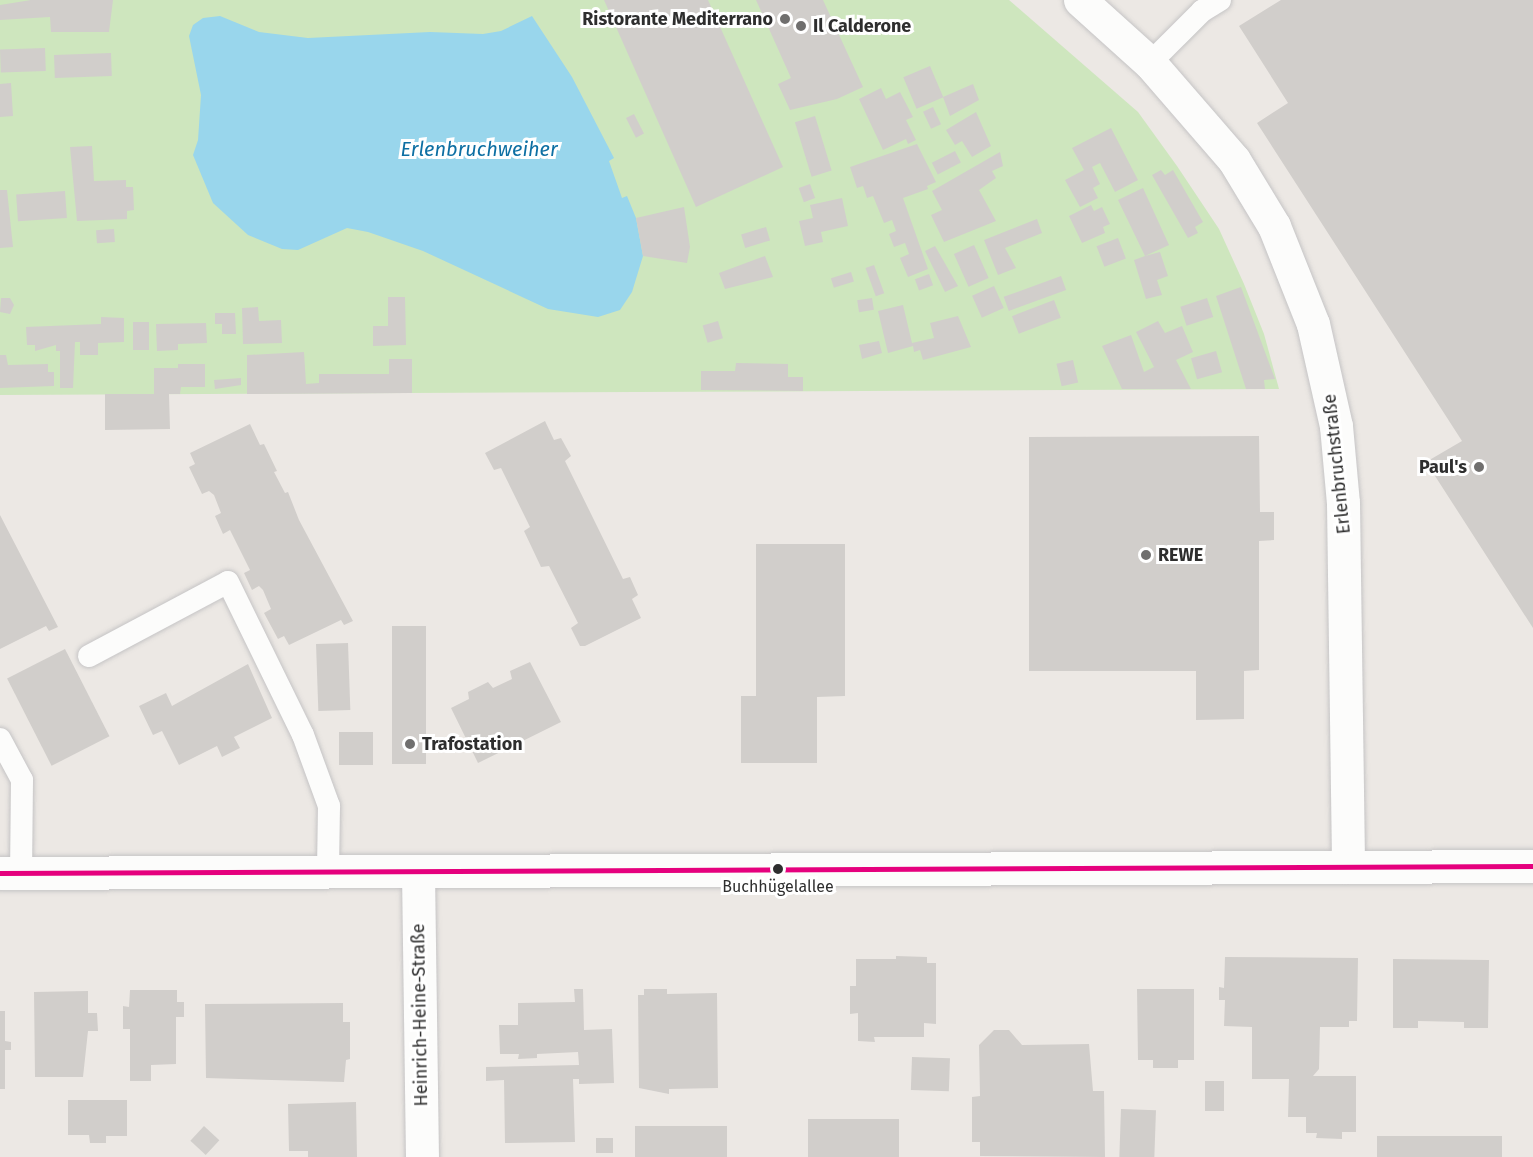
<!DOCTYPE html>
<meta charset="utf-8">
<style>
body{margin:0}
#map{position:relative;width:1533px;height:1157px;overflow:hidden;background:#ece8e4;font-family:"Fira Sans",sans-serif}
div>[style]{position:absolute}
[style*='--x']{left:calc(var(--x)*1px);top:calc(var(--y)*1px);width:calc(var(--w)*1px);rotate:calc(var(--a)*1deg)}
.green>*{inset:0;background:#cee6be}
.water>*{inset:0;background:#99d6ec}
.building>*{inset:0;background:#d1cecb;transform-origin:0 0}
.roads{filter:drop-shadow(0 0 2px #c5c4c5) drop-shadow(0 0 2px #c5c4c5)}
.lane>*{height:22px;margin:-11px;padding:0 11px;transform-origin:11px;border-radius:11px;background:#fcfcfb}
.street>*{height:33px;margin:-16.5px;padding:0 16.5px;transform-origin:16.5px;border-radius:16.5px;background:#fcfcfb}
.secondary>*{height:33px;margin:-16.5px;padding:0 16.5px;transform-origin:16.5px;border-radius:16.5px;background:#fcfcfb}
.bus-1>*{height:4.5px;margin:-2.25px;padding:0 2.25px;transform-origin:2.25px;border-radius:2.25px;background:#e5007d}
.dots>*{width:16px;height:16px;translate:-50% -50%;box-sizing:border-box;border:3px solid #fff;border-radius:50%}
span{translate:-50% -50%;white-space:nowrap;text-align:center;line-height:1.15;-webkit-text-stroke:6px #fff;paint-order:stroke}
.bus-label{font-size:16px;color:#2e2e2e}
.poi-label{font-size:18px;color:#2e2e2e;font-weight:700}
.right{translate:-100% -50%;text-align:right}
.left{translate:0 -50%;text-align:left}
.street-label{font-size:18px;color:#2e2e2e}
.water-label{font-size:20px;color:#0d6fa3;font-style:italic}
</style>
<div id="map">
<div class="green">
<i style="clip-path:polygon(0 0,1009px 0,1138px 112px,1177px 166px,1219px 229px,1244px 284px,1264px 334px,1279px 389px,0 395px)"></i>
</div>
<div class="water">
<i style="clip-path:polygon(220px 16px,259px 32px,308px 38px,430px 32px,483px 34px,501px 31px,532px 16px,572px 77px,614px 158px,609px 161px,622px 198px,627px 196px,636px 218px,643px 256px,632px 292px,620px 310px,598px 317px,548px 309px,423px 251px,368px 232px,347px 228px,298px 250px,282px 249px,248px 235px,213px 203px,193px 155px,198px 140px,201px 95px,189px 36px,193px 25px,203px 18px)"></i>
</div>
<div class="building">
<i style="clip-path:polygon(31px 0,113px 0,109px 32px,51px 32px,50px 17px,0 20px,0 5px)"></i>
<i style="clip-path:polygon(604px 0,708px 0,783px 167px,696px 207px)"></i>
<i style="clip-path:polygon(756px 0,823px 0,863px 87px,837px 99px,790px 110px,778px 84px,791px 78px)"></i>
<i style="clip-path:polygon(1281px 0,1533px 0,1533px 628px,1426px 462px,1462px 441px,1257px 123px,1288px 103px,1239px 26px)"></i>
<i style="left:45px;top:48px;width:23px;height:45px;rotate:88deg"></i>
<i style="left:111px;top:53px;width:23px;height:57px;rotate:88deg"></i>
<i style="left:930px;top:66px;width:34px;height:29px;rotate:67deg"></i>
<i style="clip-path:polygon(11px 83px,13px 116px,0 117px,0 84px)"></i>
<i style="clip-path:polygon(973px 84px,979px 100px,950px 116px,943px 97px)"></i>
<i style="clip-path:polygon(881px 88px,886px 99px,900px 92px,913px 117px,906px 120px,916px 140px,908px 144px,906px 139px,883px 150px,859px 99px)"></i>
<i style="left:933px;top:107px;width:19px;height:11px;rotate:65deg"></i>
<i style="clip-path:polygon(976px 112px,991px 146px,972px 157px,962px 141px,955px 145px,946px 130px)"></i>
<i style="left:634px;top:114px;width:22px;height:9px;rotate:63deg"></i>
<i style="left:815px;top:116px;width:57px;height:21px;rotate:73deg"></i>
<i style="clip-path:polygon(1111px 128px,1138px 180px,1115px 192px,1100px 163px,1092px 167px,1100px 184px,1093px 188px,1098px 198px,1080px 207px,1065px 180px,1084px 170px,1072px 148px)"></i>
<i style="clip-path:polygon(917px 144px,936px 182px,927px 186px,928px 189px,903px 198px,928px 269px,908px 277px,900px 258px,909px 254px,905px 243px,894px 247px,889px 234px,896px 231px,892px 220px,884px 223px,873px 196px,867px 198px,863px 186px,857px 188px,850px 167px)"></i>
<i style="clip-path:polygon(92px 146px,94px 181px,126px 180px,126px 187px,133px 187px,134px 210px,127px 211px,127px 219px,77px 221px,70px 147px)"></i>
<i style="left:955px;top:151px;width:13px;height:26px;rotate:63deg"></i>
<i style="clip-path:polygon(1000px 152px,1003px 166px,992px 171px,996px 178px,979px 190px,996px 221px,944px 242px,931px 215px,942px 210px,932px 191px)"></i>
<i style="clip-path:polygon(1161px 170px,1165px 175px,1173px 170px,1203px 222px,1195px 227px,1198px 233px,1188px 238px,1152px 175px)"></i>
<i style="left:810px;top:184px;width:15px;height:12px;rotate:70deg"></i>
<i style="clip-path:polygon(1143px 188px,1169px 245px,1145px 256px,1160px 252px,1168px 276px,1157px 280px,1162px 295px,1146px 299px,1134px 260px,1145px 256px,1118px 200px)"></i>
<i style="clip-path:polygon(0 190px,7px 190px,13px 247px,0 248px)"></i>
<i style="left:65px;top:191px;width:27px;height:49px;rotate:86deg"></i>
<i style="clip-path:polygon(842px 198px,848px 226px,821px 232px,823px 242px,805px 246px,799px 221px,813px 218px,810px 205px)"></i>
<i style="clip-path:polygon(1091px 205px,1094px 211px,1102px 207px,1110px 224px,1103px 227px,1105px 233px,1082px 243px,1069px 216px)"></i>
<i style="clip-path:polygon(684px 207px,690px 247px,687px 263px,643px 256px,636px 218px)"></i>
<i style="clip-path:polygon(1037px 219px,1042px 233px,1005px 248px,1016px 268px,998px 275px,984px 240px)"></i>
<i style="left:766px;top:227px;width:14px;height:26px;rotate:73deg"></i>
<i style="left:114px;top:229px;width:13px;height:18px;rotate:86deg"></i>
<i style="left:1118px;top:238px;width:22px;height:23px;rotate:69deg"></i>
<i style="left:974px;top:245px;width:36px;height:22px;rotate:66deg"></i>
<i style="clip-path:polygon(935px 246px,958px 286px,945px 292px,925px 251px)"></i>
<i style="clip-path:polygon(765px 256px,773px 277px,725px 289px,719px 273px)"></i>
<i style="left:874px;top:265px;width:30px;height:9px;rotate:70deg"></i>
<i style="left:851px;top:272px;width:10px;height:21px;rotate:73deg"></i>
<i style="left:929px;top:274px;width:12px;height:15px;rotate:70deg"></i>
<i style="left:1061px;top:276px;width:15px;height:61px;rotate:70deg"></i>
<i style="left:994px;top:286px;width:24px;height:24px;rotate:66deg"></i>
<i style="clip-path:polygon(1241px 287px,1275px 379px,1264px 380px,1265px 389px,1246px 389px,1216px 296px)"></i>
<i style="clip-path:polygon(388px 297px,405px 297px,406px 345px,373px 346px,373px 326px,388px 326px)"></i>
<i style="clip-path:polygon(1px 298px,10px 298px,14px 305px,10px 314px,0 312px)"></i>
<i style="left:872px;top:298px;width:12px;height:15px;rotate:81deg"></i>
<i style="left:1207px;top:298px;width:20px;height:28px;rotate:72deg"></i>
<i style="left:1054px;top:300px;width:19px;height:45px;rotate:69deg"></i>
<i style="clip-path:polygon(903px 305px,912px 343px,934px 338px,930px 323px,958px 316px,971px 347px,923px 360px,920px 350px,914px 352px,913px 346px,888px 353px,878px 311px)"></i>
<i style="clip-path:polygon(258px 307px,259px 321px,281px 320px,282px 343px,243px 344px,242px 308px)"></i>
<i style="clip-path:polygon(215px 313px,235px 313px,236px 334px,222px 334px,222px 324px,215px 324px)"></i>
<i style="clip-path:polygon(101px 317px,124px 318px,124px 342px,98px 343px,98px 355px,80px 355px,80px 342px,75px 342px,73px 388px,60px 388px,60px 351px,56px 351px,56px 345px,35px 351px,35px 345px,27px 345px,26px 327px,101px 324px)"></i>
<i style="left:718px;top:321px;width:18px;height:16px;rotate:74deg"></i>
<i style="clip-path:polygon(1158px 321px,1165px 333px,1182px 326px,1193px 352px,1176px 360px,1191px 389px,1122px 389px,1102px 346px,1131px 335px,1144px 372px,1154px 367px,1136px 332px)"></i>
<i style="left:133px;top:322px;width:16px;height:28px"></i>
<i style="clip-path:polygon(206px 323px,207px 343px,178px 344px,178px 350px,157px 351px,156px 324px)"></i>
<i style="clip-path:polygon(879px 341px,882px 353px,862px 359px,859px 345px)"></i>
<i style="left:1216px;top:351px;width:22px;height:26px;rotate:74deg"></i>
<i style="clip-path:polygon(304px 352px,306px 384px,319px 383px,319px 374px,389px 374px,389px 359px,412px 359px,412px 393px,247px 394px,247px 355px)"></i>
<i style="clip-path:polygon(0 355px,6px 355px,8px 365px,48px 364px,48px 372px,54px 372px,54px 386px,0 388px)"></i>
<i style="left:1073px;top:360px;width:23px;height:17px;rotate:77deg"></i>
<i style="clip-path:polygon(736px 363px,788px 364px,788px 377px,803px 377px,803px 391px,701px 390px,701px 371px,735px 371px)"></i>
<i style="clip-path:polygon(178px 364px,205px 364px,205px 387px,181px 387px,180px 394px,169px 394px,170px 429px,105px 430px,105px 394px,154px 394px,154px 368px,178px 368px)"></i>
<i style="clip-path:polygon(241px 378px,241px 385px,215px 389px,214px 380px)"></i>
<i style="clip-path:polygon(545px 421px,554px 440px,561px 438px,571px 456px,565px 461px,623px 579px,630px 577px,638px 595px,632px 599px,641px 618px,585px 646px,580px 646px,571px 628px,578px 623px,549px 566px,541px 567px,524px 531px,530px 527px,501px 468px,494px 470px,485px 453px)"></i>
<i style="clip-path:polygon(250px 424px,260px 445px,264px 444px,277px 471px,274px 472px,285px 493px,288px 492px,299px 520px,353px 621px,344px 625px,341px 620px,289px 645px,284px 636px,278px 639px,264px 613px,271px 609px,263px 590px,259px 586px,252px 590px,244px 573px,250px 570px,230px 530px,223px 534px,215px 516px,221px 513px,214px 495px,209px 491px,202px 494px,189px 467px,195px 464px,190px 453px)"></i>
<i style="clip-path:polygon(1259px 436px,1260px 512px,1274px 512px,1274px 540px,1259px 541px,1259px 670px,1244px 671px,1244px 719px,1196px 720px,1196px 671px,1029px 671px,1029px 437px)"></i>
<i style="clip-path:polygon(0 515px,58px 627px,49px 631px,46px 626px,0 649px)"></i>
<i style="clip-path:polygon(756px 544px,845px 544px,845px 696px,817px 697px,817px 763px,741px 763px,741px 696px,756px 696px)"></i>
<i style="left:392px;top:626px;width:34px;height:138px"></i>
<i style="left:348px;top:643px;width:67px;height:32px;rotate:88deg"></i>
<i style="left:65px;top:649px;width:98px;height:65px;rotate:63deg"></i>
<i style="clip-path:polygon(530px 662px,561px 722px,478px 763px,451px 708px,469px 699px,468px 692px,488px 682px,493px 688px,512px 679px,510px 671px)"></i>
<i style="clip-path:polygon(248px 664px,272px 718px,234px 737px,240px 748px,222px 757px,217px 746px,179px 765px,162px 731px,153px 735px,139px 706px,166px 693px,172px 706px)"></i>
<i style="left:339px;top:732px;width:34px;height:33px"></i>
<i style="clip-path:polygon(896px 956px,927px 957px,927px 963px,936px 963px,936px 1024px,924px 1023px,924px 1037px,874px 1037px,875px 1042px,858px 1041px,858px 1013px,850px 1014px,850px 986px,856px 986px,856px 959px,896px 959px)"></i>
<i style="clip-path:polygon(1225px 957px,1358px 958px,1357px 1021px,1349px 1021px,1349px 1027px,1320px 1027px,1319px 1069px,1313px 1076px,1356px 1076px,1356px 1132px,1342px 1132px,1342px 1139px,1316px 1138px,1317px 1133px,1306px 1133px,1306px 1117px,1288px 1117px,1289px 1079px,1252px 1079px,1252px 1027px,1224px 1026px,1225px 1000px,1219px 1000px,1219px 987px,1224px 988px)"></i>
<i style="clip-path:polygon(1393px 959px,1489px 960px,1488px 1028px,1464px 1028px,1464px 1022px,1418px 1021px,1418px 1028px,1393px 1028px)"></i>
<i style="clip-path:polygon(574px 989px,583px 989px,584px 1030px,612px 1029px,614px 1083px,579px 1084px,579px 1079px,573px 1079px,575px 1142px,505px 1143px,504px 1080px,486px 1081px,486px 1067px,579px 1065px,578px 1052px,537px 1054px,537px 1058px,518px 1059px,519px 1054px,500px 1054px,499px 1025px,518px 1025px,518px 1003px,575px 1002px)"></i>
<i style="clip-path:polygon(644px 989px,667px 989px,667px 994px,717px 993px,718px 1088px,669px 1089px,669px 1094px,639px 1088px,638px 995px,644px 995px)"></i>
<i style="clip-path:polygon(1137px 989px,1194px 989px,1194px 1060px,1178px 1060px,1178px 1068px,1153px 1068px,1153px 1060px,1138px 1060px)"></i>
<i style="clip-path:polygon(130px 990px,177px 990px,177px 1002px,184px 1002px,184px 1017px,176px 1017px,176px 1064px,151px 1065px,151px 1081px,130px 1081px,130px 1029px,123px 1029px,123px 1006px,129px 1007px)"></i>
<i style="clip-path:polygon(88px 991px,88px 1013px,97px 1013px,98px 1031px,88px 1031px,83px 1077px,35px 1077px,34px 992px)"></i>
<i style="clip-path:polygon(343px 1003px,343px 1022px,350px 1022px,350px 1059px,346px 1060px,344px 1082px,206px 1078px,205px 1004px)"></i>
<i style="clip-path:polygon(0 1011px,5px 1011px,5px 1041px,11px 1042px,11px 1050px,5px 1050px,5px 1089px,0 1089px)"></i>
<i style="clip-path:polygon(994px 1030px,1009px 1030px,1022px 1045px,1089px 1044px,1093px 1091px,1104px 1091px,1105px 1157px,980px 1156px,980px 1142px,972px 1142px,972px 1097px,980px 1096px,979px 1045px)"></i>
<i style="left:912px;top:1057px;width:38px;height:33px;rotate:2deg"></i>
<i style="left:1205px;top:1081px;width:19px;height:30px"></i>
<i style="clip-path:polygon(68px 1100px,127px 1100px,127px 1136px,106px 1136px,106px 1143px,90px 1143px,89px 1135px,68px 1135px)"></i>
<i style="clip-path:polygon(356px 1102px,357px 1157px,308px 1157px,308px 1151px,289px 1151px,288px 1104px)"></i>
<i style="left:1121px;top:1109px;width:35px;height:48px;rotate:2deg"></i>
<i style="left:808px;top:1119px;width:91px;height:38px"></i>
<i style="left:204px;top:1126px;width:21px;height:20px;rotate:43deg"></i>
<i style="left:727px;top:1126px;width:31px;height:92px;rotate:90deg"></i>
<i style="left:1377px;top:1136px;width:125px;height:21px"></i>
<i style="left:596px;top:1138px;width:17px;height:15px"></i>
</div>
<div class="roads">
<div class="lane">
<i style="--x:1150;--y:63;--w:74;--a:-45"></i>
<i style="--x:1202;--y:11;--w:21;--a:-31"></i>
<i style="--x:89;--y:656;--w:157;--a:-28"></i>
<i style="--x:228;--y:582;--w:170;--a:63.9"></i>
<i style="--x:303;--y:735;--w:76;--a:69.9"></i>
<i style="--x:329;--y:806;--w:66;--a:90.9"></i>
<i style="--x:0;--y:739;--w:47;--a:61.8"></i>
<i style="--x:22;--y:780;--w:93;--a:90.6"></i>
</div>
<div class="street">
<i style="--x:1080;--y:0;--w:94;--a:42"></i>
<i style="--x:1150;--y:63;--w:128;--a:49.1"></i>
<i style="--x:1234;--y:160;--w:77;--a:58.8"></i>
<i style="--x:1274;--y:226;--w:105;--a:68.3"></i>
<i style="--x:1313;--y:324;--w:105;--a:77.3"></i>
<i style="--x:1336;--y:426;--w:77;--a:84.8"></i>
<i style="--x:1343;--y:503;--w:364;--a:89.2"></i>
<i style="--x:418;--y:872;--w:285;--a:89.2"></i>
</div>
<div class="secondary">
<i style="--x:0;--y:873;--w:1533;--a:-0.26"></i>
</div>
</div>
<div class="bus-1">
<i style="--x:0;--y:873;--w:1533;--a:-0.26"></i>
</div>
<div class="dots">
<i style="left:785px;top:19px;background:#706f6e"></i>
<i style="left:801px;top:26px;background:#706f6e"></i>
<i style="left:1479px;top:467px;background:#706f6e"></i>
<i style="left:1146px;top:555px;background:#706f6e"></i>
<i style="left:410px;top:744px;background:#706f6e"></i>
<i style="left:778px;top:869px;background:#2e2e2e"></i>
</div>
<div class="bus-label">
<span style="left:778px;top:887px">Buchhügelallee</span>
</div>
<div class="poi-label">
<span class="right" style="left:773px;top:19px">Ristorante Mediterrano</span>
<span class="left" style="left:813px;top:26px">Il Calderone</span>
<span class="right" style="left:1467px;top:467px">Paul's</span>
<span class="left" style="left:1158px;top:555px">REWE</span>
<span class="left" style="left:422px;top:744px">Trafostation</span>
</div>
<div class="street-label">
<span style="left:1337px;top:464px;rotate:-96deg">Erlenbruchstraße</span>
<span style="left:420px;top:1015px;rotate:-91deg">Heinrich-Heine-Straße</span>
</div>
<div class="water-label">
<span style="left:479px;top:149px">Erlenbruchweiher</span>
</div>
</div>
